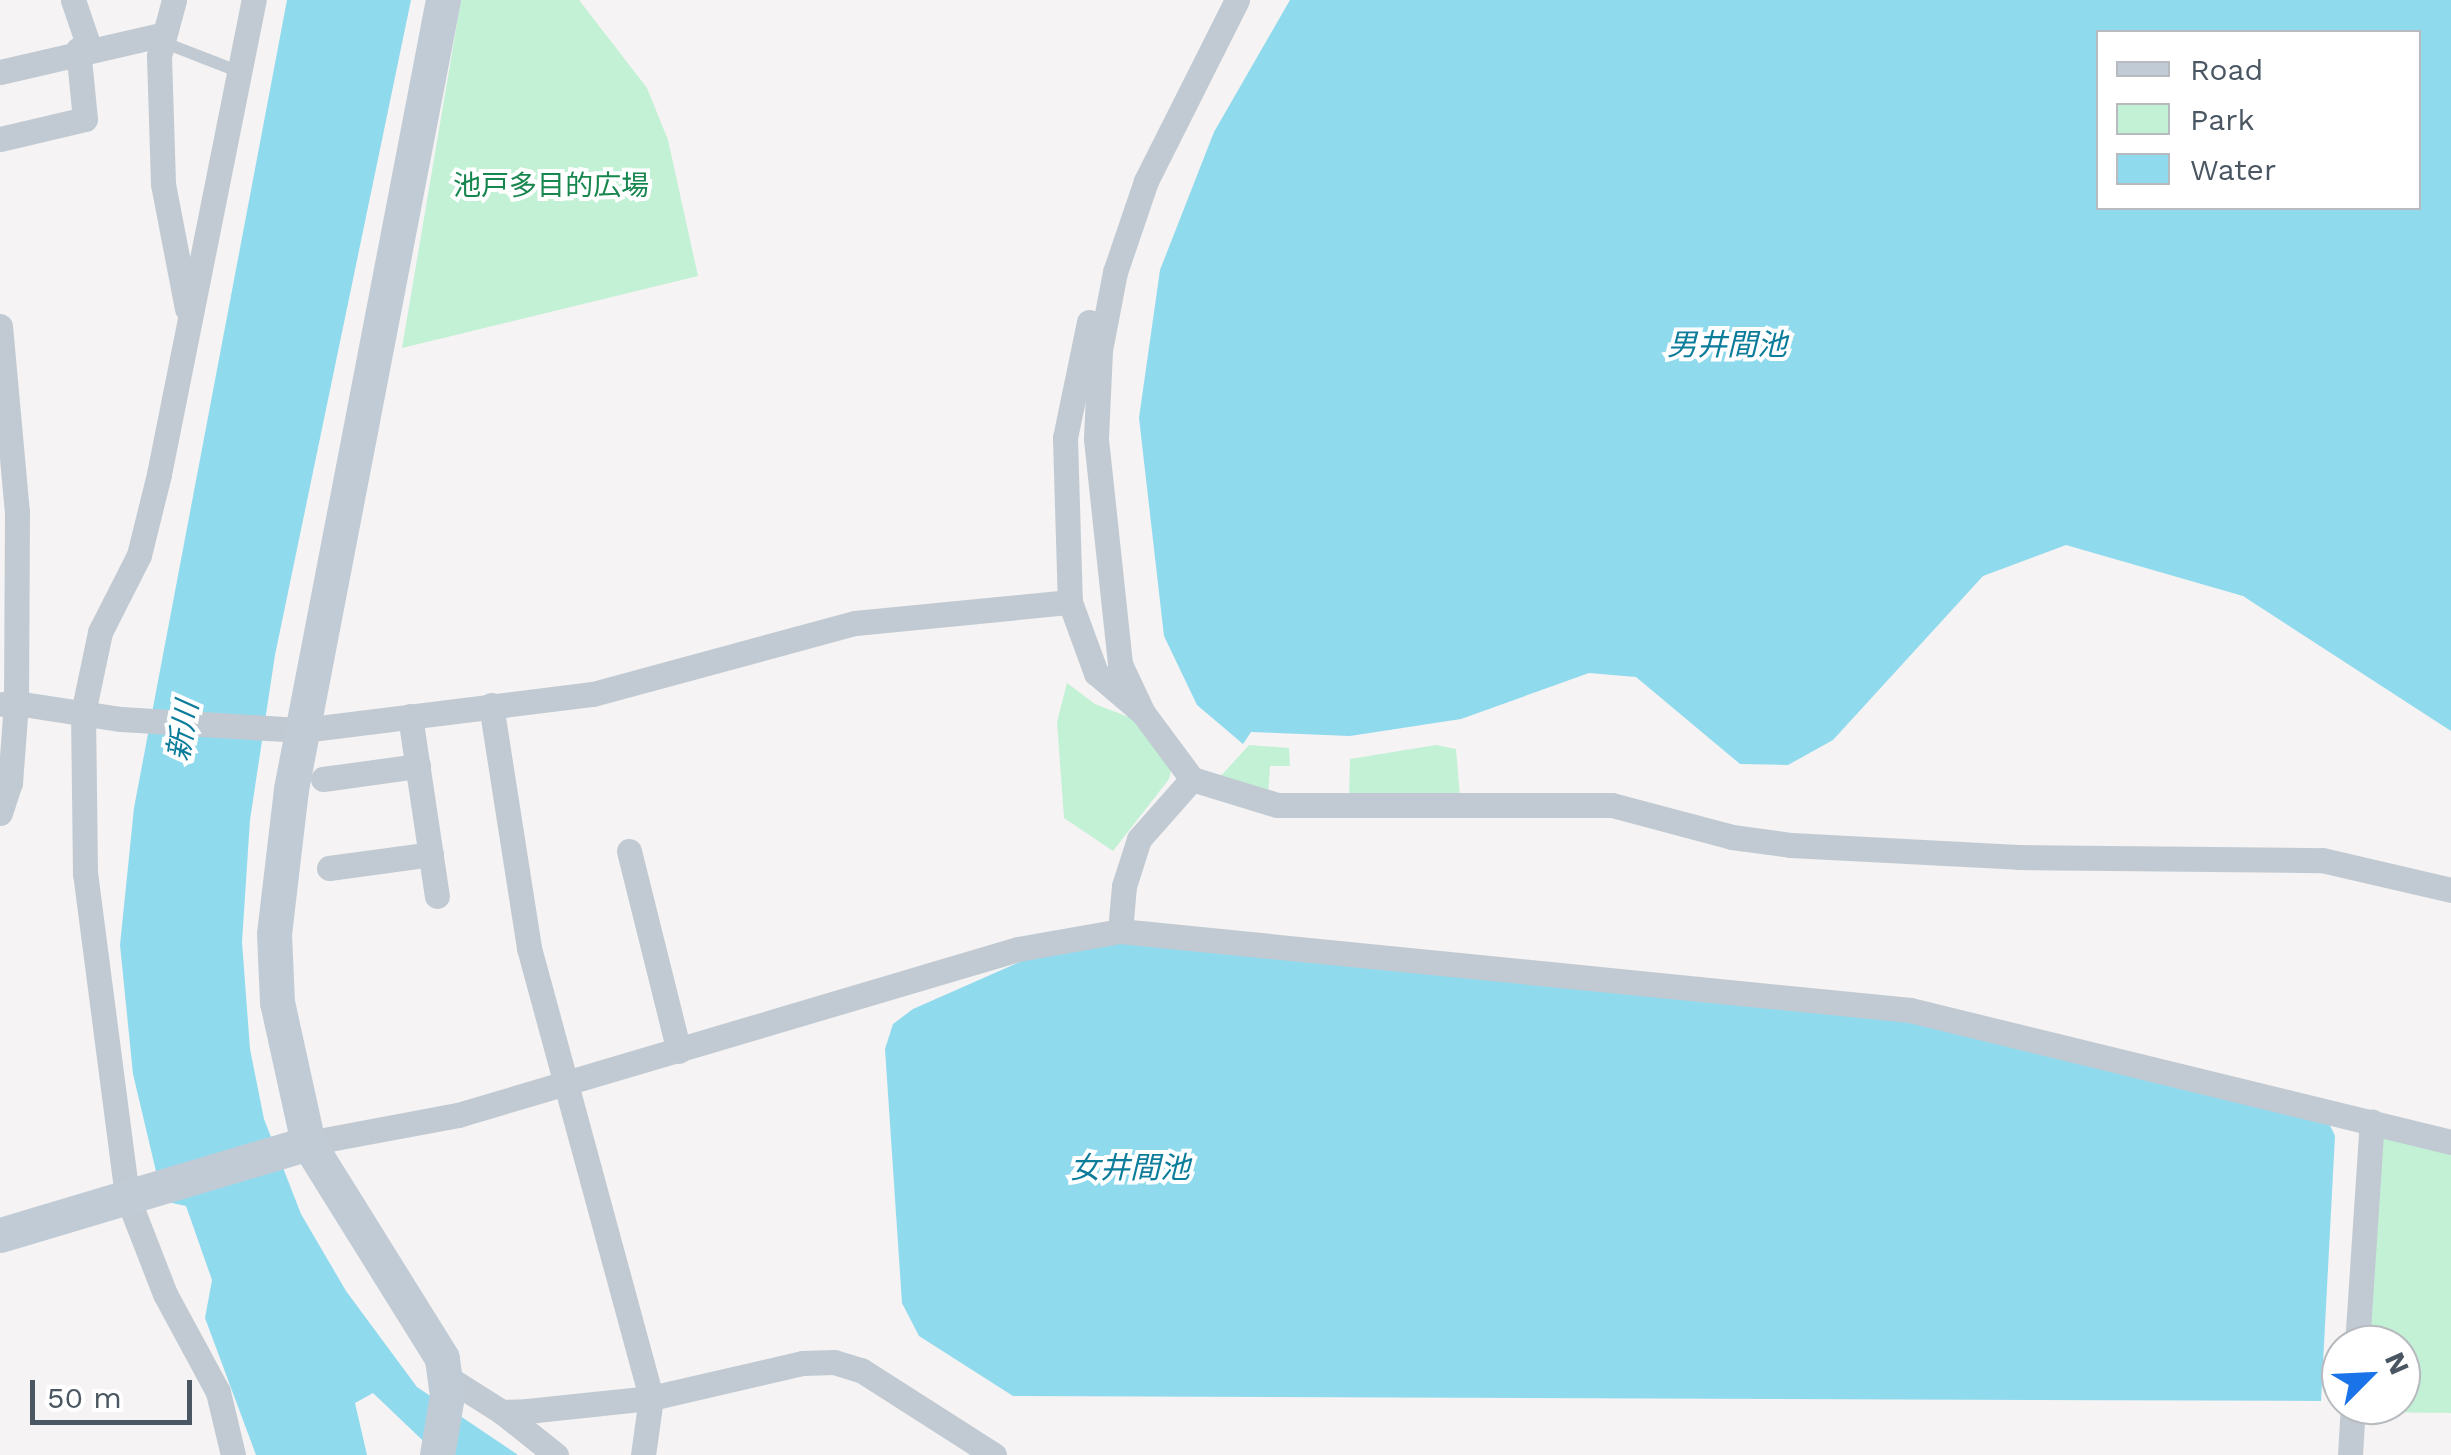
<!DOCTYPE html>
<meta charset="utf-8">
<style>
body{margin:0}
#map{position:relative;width:2451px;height:1455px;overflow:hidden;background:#f5f3f3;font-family:"Work Sans","Noto Sans JP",sans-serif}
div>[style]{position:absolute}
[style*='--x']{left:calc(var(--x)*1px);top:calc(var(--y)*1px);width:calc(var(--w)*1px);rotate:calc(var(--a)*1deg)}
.green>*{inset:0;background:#c3f1d5}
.water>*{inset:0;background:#90daee}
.lane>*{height:12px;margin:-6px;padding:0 6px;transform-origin:6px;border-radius:6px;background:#c1cad2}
.street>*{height:25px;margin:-12.5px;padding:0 12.5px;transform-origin:12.5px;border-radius:12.5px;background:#c1cad2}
.secondary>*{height:35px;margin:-17.5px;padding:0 17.5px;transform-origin:17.5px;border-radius:17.5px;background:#c1cbd6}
span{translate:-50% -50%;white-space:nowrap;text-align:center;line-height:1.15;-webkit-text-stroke:8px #fff;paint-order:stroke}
.park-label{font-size:28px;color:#17864f}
.water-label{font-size:30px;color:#0c7c9b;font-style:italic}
.legend{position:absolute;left:2096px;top:30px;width:325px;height:180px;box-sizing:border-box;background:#fff;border:2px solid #b7bbc0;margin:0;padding:12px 18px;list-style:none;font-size:30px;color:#4a5661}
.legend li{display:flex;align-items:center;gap:20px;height:50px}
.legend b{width:50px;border:2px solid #b7bbc0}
.north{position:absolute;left:2321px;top:1325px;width:100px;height:100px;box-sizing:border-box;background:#fff;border:2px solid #b7bbc0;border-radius:50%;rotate:66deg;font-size:28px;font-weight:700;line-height:40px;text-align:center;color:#4a5661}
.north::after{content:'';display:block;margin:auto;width:35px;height:45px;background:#1a73e8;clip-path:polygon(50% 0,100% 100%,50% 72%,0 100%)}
.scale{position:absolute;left:30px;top:1380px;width:162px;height:45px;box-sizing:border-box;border:5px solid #4a5661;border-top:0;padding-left:12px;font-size:30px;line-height:35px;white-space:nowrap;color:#4a5661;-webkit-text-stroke:8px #fff;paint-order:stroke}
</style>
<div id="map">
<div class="green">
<i style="clip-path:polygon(461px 0,579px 0,647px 88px,668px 140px,698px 276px,402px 348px)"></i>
<i style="clip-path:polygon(1067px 683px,1095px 704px,1139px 721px,1172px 767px,1169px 779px,1113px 851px,1064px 818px,1057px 722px)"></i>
<i style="clip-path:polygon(1249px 745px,1289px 748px,1290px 766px,1270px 766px,1268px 797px,1219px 778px)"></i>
<i style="clip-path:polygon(1436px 745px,1456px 749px,1460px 797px,1349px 798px,1350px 759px)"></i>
<i style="clip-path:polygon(2375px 1125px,2451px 1145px,2451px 1413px,2368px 1412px,2368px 1405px,2401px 1405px,2401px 1345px,2370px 1345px)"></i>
</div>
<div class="water">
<i style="clip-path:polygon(287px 0,411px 0,275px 655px,250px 820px,242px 942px,250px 1049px,264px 1119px,301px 1214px,346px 1291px,417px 1387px,518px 1455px,438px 1455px,373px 1393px,355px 1403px,367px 1455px,256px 1455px,205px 1318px,212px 1280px,186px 1206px,163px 1201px,133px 1074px,120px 945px,134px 808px)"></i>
<i style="clip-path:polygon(evenodd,1290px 0,2451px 0,2451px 731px,2243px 596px,2066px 545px,1983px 576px,1833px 740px,1788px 765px,1740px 764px,1636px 677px,1589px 673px,1461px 719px,1350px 736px,1251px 732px,1243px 744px,1197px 705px,1164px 636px,1139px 418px,1160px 270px,1214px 132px,1290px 0,2418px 32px,2418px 208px,2098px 208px,2098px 32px,2418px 32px)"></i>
<i style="clip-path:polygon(1131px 938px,1903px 1016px,2328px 1121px,2335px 1136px,2321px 1401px,1013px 1396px,919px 1336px,902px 1303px,885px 1049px,893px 1024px,913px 1009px,1058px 945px)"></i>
</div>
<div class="lane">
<i style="--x:160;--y:41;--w:86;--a:21.2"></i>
</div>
<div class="street">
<i style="--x:73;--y:0;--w:50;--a:71.2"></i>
<i style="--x:174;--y:0;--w:58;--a:105"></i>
<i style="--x:159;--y:56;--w:128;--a:88.2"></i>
<i style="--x:163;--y:184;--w:127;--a:79.1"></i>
<i style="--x:1237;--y:0;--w:203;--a:116.7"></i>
<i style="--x:1146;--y:181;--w:96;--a:108.8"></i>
<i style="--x:1115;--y:272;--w:79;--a:100.9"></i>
<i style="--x:1100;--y:350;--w:89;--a:92.6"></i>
<i style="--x:1096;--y:439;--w:226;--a:83.9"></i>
<i style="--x:1120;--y:664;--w:54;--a:64.9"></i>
<i style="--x:1143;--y:713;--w:82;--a:53.4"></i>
<i style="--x:1192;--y:779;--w:89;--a:17"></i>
<i style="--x:1277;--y:805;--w:335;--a:0"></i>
<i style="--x:1612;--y:805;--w:124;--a:14.9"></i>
<i style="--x:1732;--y:837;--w:60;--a:7.7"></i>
<i style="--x:1791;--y:845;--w:227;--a:3"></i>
<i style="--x:2018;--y:857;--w:304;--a:0.6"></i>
<i style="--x:2322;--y:860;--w:132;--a:13.1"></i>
<i style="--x:0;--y:72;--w:164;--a:-13"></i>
<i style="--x:0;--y:139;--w:87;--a:-13.2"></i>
<i style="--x:85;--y:119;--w:70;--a:-95.7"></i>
<i style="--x:1089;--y:322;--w:118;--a:101.7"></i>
<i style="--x:1065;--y:438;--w:164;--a:88.3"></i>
<i style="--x:1070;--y:602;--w:76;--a:69.9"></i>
<i style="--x:1096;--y:673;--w:62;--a:40.4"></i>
<i style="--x:0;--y:326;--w:187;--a:84.8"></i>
<i style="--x:17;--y:512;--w:191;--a:90.3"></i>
<i style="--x:16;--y:703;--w:106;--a:8.7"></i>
<i style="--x:121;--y:719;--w:182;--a:3.5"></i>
<i style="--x:303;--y:730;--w:292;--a:-7.1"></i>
<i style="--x:593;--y:694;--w:271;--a:-15.2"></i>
<i style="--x:855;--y:623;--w:216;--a:-5.6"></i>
<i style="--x:491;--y:705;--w:246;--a:81.1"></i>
<i style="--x:529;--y:948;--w:466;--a:74.8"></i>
<i style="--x:651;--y:1398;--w:58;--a:98"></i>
<i style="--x:410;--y:716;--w:182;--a:81.5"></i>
<i style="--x:323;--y:779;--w:96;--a:-7.8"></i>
<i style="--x:0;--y:813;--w:32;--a:-72"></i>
<i style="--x:10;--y:783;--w:80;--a:-85.7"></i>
<i style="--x:16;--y:703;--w:13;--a:176"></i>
<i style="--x:629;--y:851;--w:206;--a:76"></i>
<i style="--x:329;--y:868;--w:103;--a:-7.8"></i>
<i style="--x:1120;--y:931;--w:45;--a:-84.9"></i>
<i style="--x:1124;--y:886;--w:49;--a:-72.3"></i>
<i style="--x:1139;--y:839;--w:80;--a:-48.5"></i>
<i style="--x:308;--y:1143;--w:153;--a:-10.6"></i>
<i style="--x:458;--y:1115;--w:584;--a:-16.51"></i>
<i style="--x:1018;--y:949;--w:104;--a:-10"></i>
<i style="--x:1120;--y:931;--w:794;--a:5.71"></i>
<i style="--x:1910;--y:1010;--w:557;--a:13.71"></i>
<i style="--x:2357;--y:1345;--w:224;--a:-86.2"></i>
<i style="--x:445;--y:1376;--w:67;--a:32.3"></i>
<i style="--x:502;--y:1412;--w:25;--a:-2"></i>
<i style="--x:527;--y:1411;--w:125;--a:-6"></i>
<i style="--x:651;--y:1398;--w:156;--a:-13"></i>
<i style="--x:803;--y:1363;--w:31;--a:-2"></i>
<i style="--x:834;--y:1362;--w:28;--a:17"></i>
<i style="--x:861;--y:1370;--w:158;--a:32.6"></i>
<i style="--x:502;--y:1412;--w:69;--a:38.5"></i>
<i style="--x:233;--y:1455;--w:65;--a:-103.4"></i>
<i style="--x:218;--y:1392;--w:111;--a:-118.4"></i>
<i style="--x:165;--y:1294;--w:105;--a:-111.2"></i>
<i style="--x:127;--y:1196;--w:325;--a:-97.4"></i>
<i style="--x:85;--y:874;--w:161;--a:-90.7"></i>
<i style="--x:83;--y:713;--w:83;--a:-78.1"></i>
<i style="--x:100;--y:632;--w:86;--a:-63.1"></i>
<i style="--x:139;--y:555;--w:83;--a:-76.1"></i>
<i style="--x:159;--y:474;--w:483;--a:-78.7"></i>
<i style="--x:2350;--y:1455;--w:50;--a:-86.6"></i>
</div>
<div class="secondary">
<i style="--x:0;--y:1235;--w:321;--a:-16.6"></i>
<i style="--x:437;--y:1455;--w:61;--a:-80.5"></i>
<i style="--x:447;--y:1395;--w:37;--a:-98"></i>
<i style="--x:442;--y:1358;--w:253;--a:-121.9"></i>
<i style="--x:308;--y:1143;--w:144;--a:-102.4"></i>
<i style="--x:277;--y:1002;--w:68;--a:-92.5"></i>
<i style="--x:274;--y:934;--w:146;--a:-83.3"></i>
<i style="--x:291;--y:789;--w:804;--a:-79.1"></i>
</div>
<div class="park-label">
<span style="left:551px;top:186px">池戸多目的広場</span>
</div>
<div class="water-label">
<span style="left:1727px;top:345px">男井間池</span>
<span style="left:183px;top:731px;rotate:-80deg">新川</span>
<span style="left:1130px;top:1168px">女井間池</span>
</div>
<ul class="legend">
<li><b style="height:12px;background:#c1cbd6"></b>Road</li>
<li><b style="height:28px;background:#c3f1d5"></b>Park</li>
<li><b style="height:28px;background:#90daee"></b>Water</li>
</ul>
<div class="north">N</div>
<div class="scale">50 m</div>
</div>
